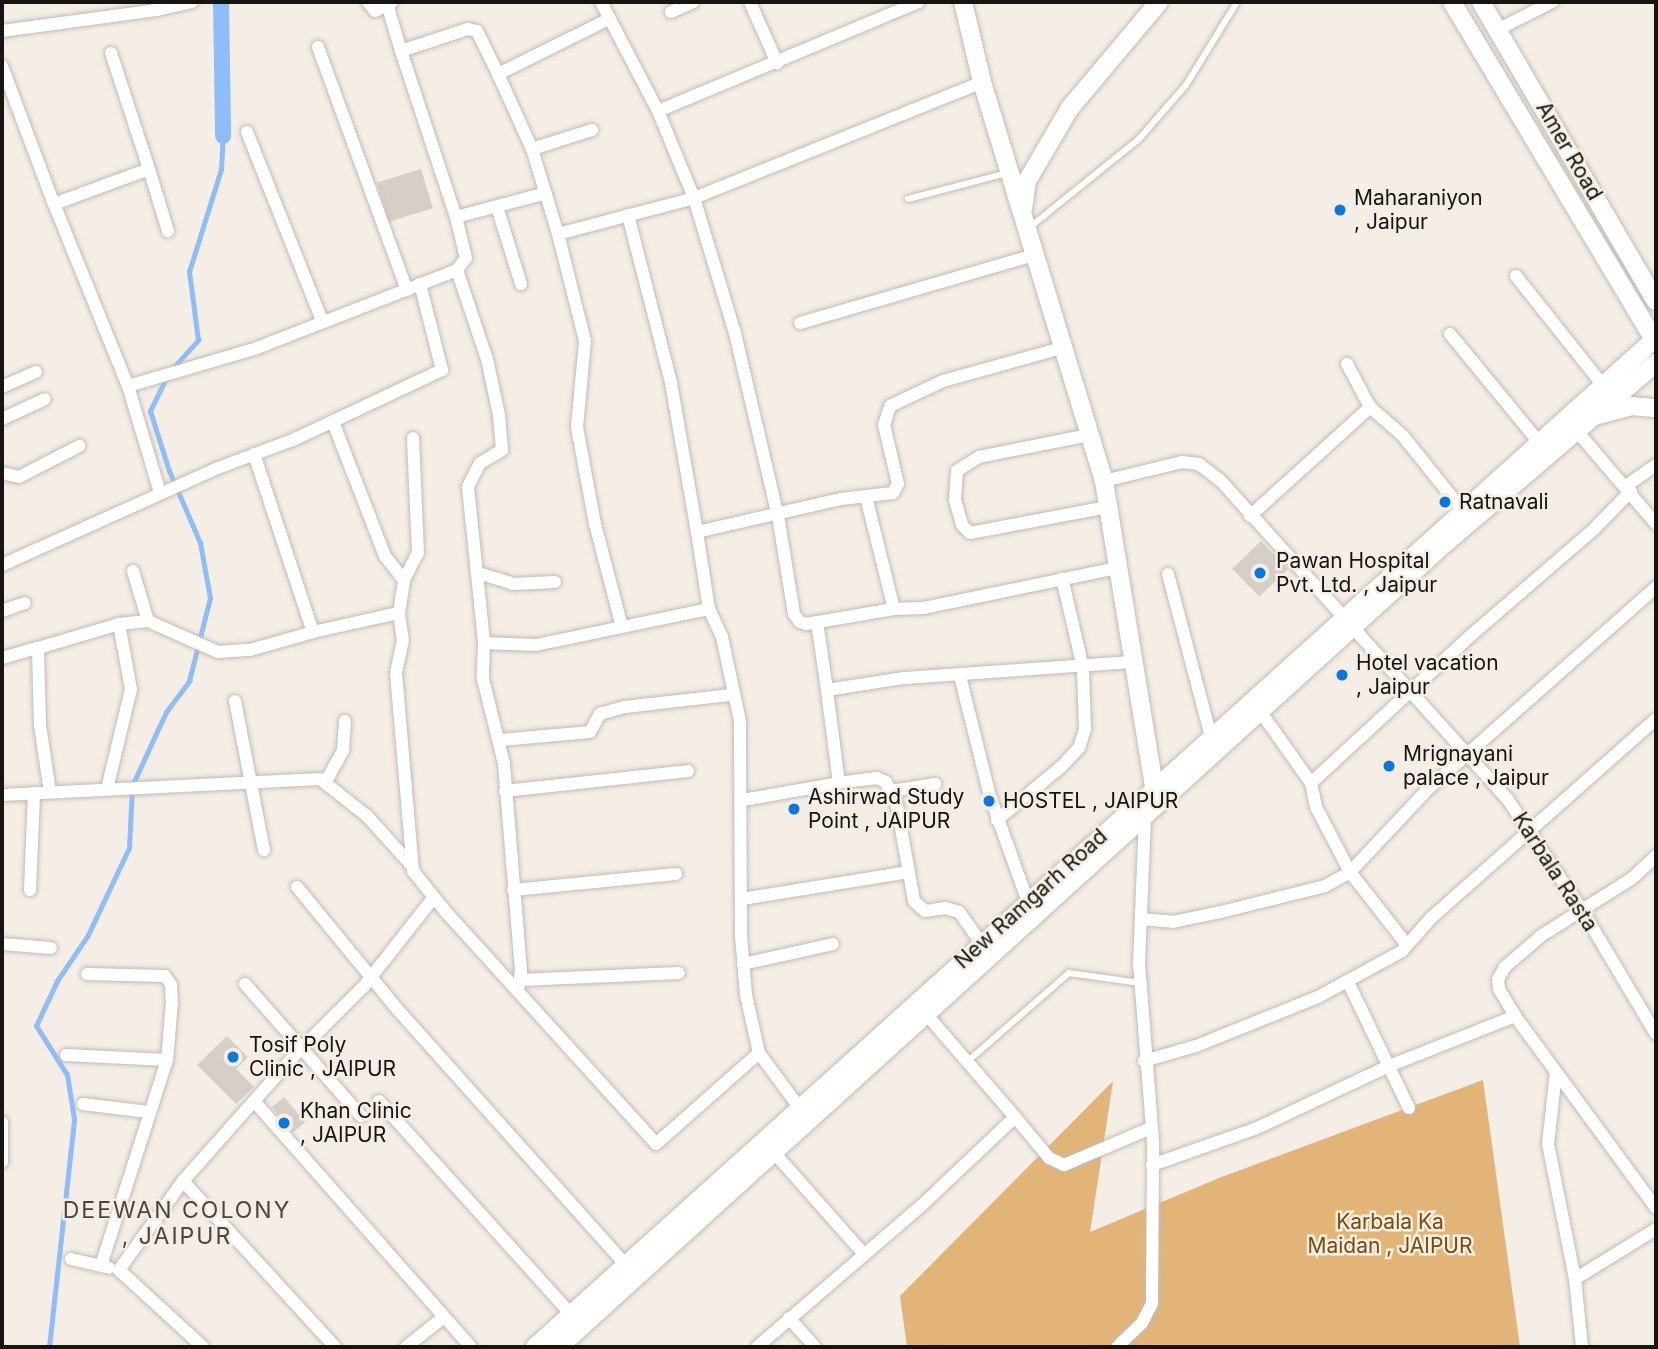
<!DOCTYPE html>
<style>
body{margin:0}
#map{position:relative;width:1658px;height:1349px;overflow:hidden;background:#f4eee6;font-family:Inter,sans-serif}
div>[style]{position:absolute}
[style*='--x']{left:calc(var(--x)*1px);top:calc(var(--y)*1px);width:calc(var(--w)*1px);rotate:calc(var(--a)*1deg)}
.green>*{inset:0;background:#e3b477}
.stream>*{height:4.5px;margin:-2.25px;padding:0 2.25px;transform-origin:2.25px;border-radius:2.25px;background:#8ebdf9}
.canal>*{height:16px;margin:-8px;padding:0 8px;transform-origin:8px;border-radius:8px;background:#8ebdf9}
.building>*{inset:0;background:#d6cfc8;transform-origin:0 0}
.roads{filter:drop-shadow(0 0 2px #c2bcb4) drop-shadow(0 0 2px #c2bcb4)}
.lane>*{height:6px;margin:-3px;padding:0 3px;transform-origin:3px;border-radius:3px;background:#fff}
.street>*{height:12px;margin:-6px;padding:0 6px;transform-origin:6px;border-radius:6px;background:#fff}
.secondary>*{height:18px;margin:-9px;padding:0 9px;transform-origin:9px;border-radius:9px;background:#fff}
.dots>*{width:19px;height:19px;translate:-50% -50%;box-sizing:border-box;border:4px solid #f4eee6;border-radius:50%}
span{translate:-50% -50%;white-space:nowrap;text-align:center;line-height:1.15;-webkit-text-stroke:5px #f4eee6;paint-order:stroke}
.street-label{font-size:21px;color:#171412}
.poi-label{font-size:21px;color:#171412}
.left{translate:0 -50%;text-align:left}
.park-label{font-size:21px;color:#754e0b}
.neighbourhood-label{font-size:23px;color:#4b463f;letter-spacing:2px}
.frame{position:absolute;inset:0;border:4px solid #171412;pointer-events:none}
</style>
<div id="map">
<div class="green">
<i style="clip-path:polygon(1483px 1080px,1520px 1347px,907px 1347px,900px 1296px,1113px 1081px,1090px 1232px,1219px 1178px)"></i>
</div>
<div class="stream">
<i style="--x:173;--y:368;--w:38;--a:-48"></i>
<i style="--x:198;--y:340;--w:69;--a:-97.5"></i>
<i style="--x:189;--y:272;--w:108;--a:-72.7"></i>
<i style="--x:221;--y:169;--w:33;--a:-87"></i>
<i style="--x:49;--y:1347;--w:229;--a:-83.7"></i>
<i style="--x:74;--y:1119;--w:45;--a:-99"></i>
<i style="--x:67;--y:1075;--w:58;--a:-122.3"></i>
<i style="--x:36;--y:1026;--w:50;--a:-65"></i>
<i style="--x:57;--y:981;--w:55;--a:-56"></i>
<i style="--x:88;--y:935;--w:96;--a:-64.8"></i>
<i style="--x:129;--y:848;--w:62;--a:-87.2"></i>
<i style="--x:132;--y:786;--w:81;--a:-65.3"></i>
<i style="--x:166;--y:712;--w:39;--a:-53"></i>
<i style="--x:189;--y:681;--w:86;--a:-75.8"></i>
<i style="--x:210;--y:598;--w:56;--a:-100.3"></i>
<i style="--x:200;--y:543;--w:78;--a:-113.3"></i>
<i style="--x:169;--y:471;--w:63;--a:-107.6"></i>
<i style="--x:150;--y:411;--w:37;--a:-64"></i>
</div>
<div class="canal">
<i style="--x:221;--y:2;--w:134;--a:89.1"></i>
</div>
<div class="building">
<i style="left:421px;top:169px;width:41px;height:46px;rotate:73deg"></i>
<i style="left:1261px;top:541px;width:39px;height:40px;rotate:46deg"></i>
<i style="clip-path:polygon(227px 1036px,248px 1057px,236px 1069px,254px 1087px,236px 1104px,197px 1065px)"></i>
<i style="left:284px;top:1097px;width:33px;height:16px;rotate:50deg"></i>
</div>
<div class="roads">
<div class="lane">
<i style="--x:908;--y:199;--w:102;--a:-14.7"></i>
<i style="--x:1030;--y:227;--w:140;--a:-38.9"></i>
<i style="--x:1139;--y:139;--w:72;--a:-49"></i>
<i style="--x:1186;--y:85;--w:97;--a:-58.4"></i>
<i style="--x:968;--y:1061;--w:134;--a:-41.1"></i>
<i style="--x:1069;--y:973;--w:72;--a:8"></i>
</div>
<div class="street">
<i style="--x:368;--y:2;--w:11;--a:52"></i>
<i style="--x:375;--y:11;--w:19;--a:-28"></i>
<i style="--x:601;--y:2;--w:123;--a:62.4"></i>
<i style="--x:658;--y:111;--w:94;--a:67.5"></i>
<i style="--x:694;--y:198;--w:141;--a:73.1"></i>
<i style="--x:735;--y:333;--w:188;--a:76.8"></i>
<i style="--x:778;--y:516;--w:99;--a:80.7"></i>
<i style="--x:794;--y:614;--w:10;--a:53"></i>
<i style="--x:800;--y:622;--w:6;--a:18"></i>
<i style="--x:806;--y:624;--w:89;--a:-9.7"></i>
<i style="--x:894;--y:609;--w:115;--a:-104"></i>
<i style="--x:750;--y:2;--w:67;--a:66.1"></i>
<i style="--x:387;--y:4;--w:49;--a:73.4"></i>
<i style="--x:401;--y:51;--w:71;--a:-18.2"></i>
<i style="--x:468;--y:29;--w:9;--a:13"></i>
<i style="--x:477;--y:31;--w:48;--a:64"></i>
<i style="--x:157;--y:10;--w:36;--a:-13"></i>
<i style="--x:671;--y:12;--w:24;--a:-24"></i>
<i style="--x:609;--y:19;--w:124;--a:153.6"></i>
<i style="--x:498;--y:74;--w:82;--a:65.6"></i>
<i style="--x:532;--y:149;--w:89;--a:73"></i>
<i style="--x:558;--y:234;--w:141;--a:-14.8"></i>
<i style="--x:694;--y:198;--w:310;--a:-21.9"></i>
<i style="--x:1497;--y:30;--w:62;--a:-27"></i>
<i style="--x:2;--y:31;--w:156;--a:-7.7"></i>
<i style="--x:157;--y:10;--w:8;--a:-90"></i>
<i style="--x:318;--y:47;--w:259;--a:69.9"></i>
<i style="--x:401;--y:51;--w:175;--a:71.7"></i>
<i style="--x:456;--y:217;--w:42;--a:76.3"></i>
<i style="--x:466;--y:258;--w:15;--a:127"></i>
<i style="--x:457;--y:270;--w:94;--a:71.4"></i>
<i style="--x:487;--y:359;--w:57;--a:77.9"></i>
<i style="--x:499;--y:415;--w:35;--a:85"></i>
<i style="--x:502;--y:450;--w:26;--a:149"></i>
<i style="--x:480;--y:463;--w:27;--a:117"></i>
<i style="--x:468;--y:487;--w:157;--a:84.1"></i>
<i style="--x:484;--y:643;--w:36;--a:92"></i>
<i style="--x:483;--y:679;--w:88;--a:76.1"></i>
<i style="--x:504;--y:764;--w:208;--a:85.3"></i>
<i style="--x:521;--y:971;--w:19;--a:99"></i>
<i style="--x:2;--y:66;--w:147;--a:69.4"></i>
<i style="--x:54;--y:204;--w:101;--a:-20.2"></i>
<i style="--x:149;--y:169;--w:122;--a:-108.1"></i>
<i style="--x:658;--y:111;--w:282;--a:-22.7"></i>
<i style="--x:247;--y:132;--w:202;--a:68.3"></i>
<i style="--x:532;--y:149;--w:63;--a:-17.6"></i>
<i style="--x:149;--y:169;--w:65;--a:73"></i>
<i style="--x:54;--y:204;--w:196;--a:67.9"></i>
<i style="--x:128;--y:386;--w:134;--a:-16.4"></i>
<i style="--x:257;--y:348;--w:215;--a:-21.3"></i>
<i style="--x:497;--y:207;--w:81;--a:72.7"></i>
<i style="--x:628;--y:215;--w:173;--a:75.6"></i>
<i style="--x:671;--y:383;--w:151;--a:80.1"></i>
<i style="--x:456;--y:217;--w:93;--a:-14.9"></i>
<i style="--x:558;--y:234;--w:110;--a:75.8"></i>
<i style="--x:585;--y:341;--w:86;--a:95.3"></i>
<i style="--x:577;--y:427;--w:99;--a:79.5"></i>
<i style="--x:595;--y:524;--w:106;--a:75.3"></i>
<i style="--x:1516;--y:276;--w:138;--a:51.5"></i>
<i style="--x:800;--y:323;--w:244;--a:-16.2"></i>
<i style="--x:1450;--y:334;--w:139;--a:50.6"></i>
<i style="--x:128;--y:386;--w:112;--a:73.3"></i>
<i style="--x:2;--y:387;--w:37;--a:-24"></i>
<i style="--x:1370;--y:407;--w:44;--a:41.3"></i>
<i style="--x:1403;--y:436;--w:96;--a:51.3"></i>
<i style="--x:2;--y:419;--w:47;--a:-24.9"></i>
<i style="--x:333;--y:422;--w:144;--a:68.8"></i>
<i style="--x:385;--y:556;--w:31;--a:52"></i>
<i style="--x:1575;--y:429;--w:125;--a:49.5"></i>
<i style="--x:1089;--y:435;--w:112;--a:168.7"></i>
<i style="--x:979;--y:457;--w:26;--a:148"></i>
<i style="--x:957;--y:471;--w:29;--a:94"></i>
<i style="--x:955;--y:500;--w:26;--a:74"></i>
<i style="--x:962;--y:525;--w:11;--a:45"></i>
<i style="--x:970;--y:533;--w:140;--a:-10.7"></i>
<i style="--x:254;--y:454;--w:188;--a:71.7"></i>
<i style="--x:313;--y:632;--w:88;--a:-12.5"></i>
<i style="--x:399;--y:613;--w:27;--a:82"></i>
<i style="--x:403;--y:640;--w:34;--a:102"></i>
<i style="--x:396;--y:673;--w:199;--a:85.1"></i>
<i style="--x:413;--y:871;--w:51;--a:51.3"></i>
<i style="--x:445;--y:911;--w:314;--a:47.8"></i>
<i style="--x:656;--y:1144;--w:137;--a:-41.5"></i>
<i style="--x:759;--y:1053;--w:67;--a:53.5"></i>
<i style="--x:2;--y:473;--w:17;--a:13"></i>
<i style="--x:19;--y:477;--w:68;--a:-27.3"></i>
<i style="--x:1104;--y:481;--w:80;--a:-13.7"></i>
<i style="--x:1182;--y:462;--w:17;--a:7"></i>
<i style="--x:1199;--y:464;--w:28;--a:38"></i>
<i style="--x:1221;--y:481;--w:429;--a:48"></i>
<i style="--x:1508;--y:800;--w:133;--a:56.1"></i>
<i style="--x:1582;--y:910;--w:144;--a:59.2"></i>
<i style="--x:1626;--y:486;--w:37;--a:-35"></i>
<i style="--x:1250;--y:516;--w:162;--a:-42.2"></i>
<i style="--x:1370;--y:407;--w:49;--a:-118.1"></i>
<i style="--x:2;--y:565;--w:237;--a:-24.2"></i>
<i style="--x:218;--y:468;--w:80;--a:-20.5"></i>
<i style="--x:293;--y:440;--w:165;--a:-25.2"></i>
<i style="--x:442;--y:370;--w:89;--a:-104.3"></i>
<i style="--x:133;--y:571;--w:52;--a:73.3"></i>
<i style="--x:478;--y:573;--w:37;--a:17"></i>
<i style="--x:513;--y:584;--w:42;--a:-2.7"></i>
<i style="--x:1168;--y:574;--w:169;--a:75.2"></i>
<i style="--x:894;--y:609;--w:30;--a:-2"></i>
<i style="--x:924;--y:608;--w:198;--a:-11.7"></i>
<i style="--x:2;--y:611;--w:24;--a:-19"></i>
<i style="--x:399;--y:613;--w:33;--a:-81"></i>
<i style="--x:404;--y:580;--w:30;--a:-63"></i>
<i style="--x:418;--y:553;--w:115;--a:-92.5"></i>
<i style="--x:817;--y:622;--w:69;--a:81.6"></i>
<i style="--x:484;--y:643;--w:52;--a:2.2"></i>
<i style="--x:536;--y:645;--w:177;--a:-11.8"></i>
<i style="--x:2;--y:658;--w:37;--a:-16"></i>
<i style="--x:960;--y:676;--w:124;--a:76"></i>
<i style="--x:990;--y:796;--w:113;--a:70.3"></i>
<i style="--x:235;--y:701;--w:152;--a:79"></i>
<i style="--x:1260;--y:711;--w:88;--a:54.7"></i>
<i style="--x:1311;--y:783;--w:25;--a:78"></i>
<i style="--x:1316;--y:807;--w:73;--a:62.4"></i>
<i style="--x:1350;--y:872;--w:93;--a:52"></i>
<i style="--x:501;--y:740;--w:89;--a:-5.1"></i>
<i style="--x:590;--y:732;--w:21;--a:-61"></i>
<i style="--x:600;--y:714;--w:26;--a:-16"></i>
<i style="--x:625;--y:707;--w:107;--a:-6.5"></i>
<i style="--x:325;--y:783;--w:38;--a:-61"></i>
<i style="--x:343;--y:750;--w:29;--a:-86"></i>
<i style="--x:1311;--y:783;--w:215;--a:-42.7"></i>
<i style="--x:1469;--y:637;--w:165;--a:-40.8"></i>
<i style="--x:1594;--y:529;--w:53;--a:-45.8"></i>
<i style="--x:107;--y:789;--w:103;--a:-76.5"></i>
<i style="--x:131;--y:689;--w:66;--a:-100.5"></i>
<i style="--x:505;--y:791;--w:184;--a:-6.2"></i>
<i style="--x:891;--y:791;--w:45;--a:-9"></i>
<i style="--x:50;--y:792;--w:68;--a:-98.5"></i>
<i style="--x:40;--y:725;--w:77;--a:-91.5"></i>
<i style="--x:38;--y:648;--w:84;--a:-16.5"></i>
<i style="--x:119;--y:624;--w:29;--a:-6"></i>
<i style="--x:148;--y:621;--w:77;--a:23.9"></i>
<i style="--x:218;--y:652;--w:32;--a:-4"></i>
<i style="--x:250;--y:650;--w:66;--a:-15.9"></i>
<i style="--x:2;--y:795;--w:318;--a:-2.9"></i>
<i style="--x:320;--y:779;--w:60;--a:38.2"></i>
<i style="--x:367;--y:816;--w:67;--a:48"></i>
<i style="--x:743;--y:800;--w:97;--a:-10"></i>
<i style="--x:997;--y:820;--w:85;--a:-39.7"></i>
<i style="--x:1062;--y:766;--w:25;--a:-47"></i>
<i style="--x:1079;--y:748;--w:20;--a:-72"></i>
<i style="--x:1085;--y:729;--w:61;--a:-91.9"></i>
<i style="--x:1083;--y:668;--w:92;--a:-103.1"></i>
<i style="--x:1656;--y:856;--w:34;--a:137"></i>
<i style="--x:1631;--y:879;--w:107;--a:147.7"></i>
<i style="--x:1541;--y:936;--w:48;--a:139.3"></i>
<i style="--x:1505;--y:967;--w:14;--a:120"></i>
<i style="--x:1498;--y:979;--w:10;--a:84"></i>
<i style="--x:1499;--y:989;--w:31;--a:59"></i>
<i style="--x:1515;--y:1016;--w:238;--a:53.7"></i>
<i style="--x:297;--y:887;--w:159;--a:50.6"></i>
<i style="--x:398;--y:1010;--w:342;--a:48.2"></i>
<i style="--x:30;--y:890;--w:97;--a:-87.6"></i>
<i style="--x:513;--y:890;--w:164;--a:-5.6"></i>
<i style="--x:742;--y:899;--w:169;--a:-9.2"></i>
<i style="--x:1141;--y:919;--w:32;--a:5"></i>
<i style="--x:1173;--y:922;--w:49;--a:-11.8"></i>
<i style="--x:1221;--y:912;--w:107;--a:-14"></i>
<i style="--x:1325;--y:886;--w:29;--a:-29"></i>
<i style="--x:1350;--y:872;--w:115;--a:-46.8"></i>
<i style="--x:1429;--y:788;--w:303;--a:-41.5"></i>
<i style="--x:981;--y:943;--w:38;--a:-125"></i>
<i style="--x:959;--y:912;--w:15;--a:-164"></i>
<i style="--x:945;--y:908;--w:20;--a:171"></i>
<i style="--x:925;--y:911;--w:15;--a:-138"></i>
<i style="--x:914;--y:901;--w:97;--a:-100.1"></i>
<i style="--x:897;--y:806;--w:26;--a:-115"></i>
<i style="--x:886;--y:782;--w:10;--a:-156"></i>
<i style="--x:877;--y:778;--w:38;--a:173"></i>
<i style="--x:839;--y:783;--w:94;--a:-97.4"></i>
<i style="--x:827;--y:690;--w:78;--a:-8.9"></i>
<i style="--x:904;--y:678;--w:229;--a:-4"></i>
<i style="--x:2;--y:944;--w:49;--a:4.7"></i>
<i style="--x:743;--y:964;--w:92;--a:-12.5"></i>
<i style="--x:87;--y:974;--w:78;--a:1.5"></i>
<i style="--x:165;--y:976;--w:11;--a:56"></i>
<i style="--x:171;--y:985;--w:17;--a:87"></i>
<i style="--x:172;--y:1002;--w:58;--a:94.9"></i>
<i style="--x:167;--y:1060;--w:216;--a:107.8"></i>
<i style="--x:520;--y:980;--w:159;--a:-2.5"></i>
<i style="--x:1348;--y:982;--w:140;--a:64.2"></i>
<i style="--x:245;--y:984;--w:176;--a:48.7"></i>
<i style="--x:759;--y:1053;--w:59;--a:-102.6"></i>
<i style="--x:746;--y:995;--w:60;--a:-94.8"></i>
<i style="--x:741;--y:935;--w:214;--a:-90.3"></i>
<i style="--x:740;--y:721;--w:86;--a:-102.1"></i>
<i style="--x:722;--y:637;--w:31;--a:-115"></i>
<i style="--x:709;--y:609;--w:78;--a:-98.9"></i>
<i style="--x:697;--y:532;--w:148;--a:-12.9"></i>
<i style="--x:841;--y:499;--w:52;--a:-6.6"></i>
<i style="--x:893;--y:493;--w:10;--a:-61"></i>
<i style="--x:898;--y:484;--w:61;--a:-103.3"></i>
<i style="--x:884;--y:425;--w:20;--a:-72"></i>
<i style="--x:890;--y:406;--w:59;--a:-25.3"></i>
<i style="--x:943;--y:381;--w:123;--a:-15.6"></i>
<i style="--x:66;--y:1055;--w:101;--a:2.8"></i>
<i style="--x:1144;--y:1061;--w:54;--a:-16.1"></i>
<i style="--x:1196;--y:1046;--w:131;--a:-21.9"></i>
<i style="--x:1318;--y:997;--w:96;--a:-28.7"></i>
<i style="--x:1402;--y:951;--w:44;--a:-48.7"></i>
<i style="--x:1431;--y:918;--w:300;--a:-41.5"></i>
<i style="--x:1556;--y:1072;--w:72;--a:96.3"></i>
<i style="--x:1548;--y:1144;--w:138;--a:78.7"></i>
<i style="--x:1575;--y:1279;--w:68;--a:84.1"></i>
<i style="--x:254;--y:1101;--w:328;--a:48.6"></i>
<i style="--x:379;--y:1101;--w:287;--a:48"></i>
<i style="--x:83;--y:1104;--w:65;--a:7"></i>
<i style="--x:1015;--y:1117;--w:53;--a:50.3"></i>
<i style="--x:1049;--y:1158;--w:17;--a:25"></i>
<i style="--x:1064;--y:1165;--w:95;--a:-23"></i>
<i style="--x:2;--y:1122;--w:40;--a:90"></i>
<i style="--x:770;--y:1148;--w:140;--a:48.5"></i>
<i style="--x:1152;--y:1165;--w:111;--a:-19.4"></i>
<i style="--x:1257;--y:1128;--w:146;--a:-25.2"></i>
<i style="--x:1389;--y:1066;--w:136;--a:-21.6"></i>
<i style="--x:183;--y:1181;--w:225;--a:47.5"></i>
<i style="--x:71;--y:1259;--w:39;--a:13"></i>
<i style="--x:1575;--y:1279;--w:95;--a:-31.7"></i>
<i style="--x:789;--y:1318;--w:39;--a:48"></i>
<i style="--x:203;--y:1347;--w:114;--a:-137.5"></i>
<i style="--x:119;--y:1270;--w:110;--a:-54.3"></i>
<i style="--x:183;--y:1181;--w:169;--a:-48.4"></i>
<i style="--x:295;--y:1055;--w:98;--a:-45"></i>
<i style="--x:364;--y:986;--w:113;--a:-51.8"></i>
<i style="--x:406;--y:1347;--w:48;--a:-38.3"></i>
<i style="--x:757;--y:1347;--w:216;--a:-40.7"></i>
<i style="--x:921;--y:1206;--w:129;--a:-43.4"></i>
<i style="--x:1015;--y:1117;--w:136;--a:-130.8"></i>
<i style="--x:1117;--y:1347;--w:35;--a:-44"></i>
<i style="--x:1142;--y:1323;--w:22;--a:-63"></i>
<i style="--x:1152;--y:1303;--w:162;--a:-89.6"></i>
<i style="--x:1153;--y:1141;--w:177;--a:-94.5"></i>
<i style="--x:1139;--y:965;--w:149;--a:-87.7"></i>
</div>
<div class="secondary">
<i style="--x:963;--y:2;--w:82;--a:76.6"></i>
<i style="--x:982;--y:82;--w:417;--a:73"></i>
<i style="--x:1104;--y:481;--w:311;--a:80.7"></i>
<i style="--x:1154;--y:788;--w:8;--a:104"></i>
<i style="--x:1452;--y:2;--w:397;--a:59.1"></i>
<i style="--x:1481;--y:2;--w:346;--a:59.7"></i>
<i style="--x:1023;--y:209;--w:28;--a:-82"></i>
<i style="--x:1027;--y:181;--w:85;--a:-59.5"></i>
<i style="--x:1070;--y:108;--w:138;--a:-50"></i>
<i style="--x:1598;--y:415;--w:34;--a:-15"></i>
<i style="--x:1631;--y:406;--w:25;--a:5"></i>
<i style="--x:535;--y:1347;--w:1508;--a:-41.99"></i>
<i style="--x:559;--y:1347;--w:1191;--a:-42.21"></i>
<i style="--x:1441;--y:547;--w:283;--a:-40.6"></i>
</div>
</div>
<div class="dots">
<i style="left:1340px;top:210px;background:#0b76dd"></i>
<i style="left:1445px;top:502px;background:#0b76dd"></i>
<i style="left:1260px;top:573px;background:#0b76dd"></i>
<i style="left:1342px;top:675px;background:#0b76dd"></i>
<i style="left:1389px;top:766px;background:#0b76dd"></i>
<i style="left:989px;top:801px;background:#0b76dd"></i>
<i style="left:794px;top:809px;background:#0b76dd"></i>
<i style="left:233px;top:1057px;background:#0b76dd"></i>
<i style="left:284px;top:1123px;background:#0b76dd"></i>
</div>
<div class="street-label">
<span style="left:1569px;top:151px;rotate:60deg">Amer Road</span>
<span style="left:1555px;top:872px;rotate:57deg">Karbala Rasta</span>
<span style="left:1031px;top:899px;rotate:-42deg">New Ramgarh Road</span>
</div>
<div class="poi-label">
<span class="left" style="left:1354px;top:210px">Maharaniyon<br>, Jaipur</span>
<span class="left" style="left:1459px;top:502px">Ratnavali</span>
<span class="left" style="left:1276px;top:573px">Pawan Hospital<br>Pvt. Ltd. , Jaipur</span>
<span class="left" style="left:1356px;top:675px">Hotel vacation<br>, Jaipur</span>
<span class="left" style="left:1403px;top:766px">Mrignayani<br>palace , Jaipur</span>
<span class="left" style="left:808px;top:809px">Ashirwad Study<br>Point , JAIPUR</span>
<span class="left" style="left:1003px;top:801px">HOSTEL , JAIPUR</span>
<span class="left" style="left:249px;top:1057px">Tosif Poly<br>Clinic , JAIPUR</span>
<span class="left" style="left:300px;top:1123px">Khan Clinic<br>, JAIPUR</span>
</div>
<div class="park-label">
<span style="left:1390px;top:1234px">Karbala Ka<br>Maidan , JAIPUR</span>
</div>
<div class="neighbourhood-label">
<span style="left:177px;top:1223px">DEEWAN COLONY<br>, JAIPUR</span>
</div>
<div class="frame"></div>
</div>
